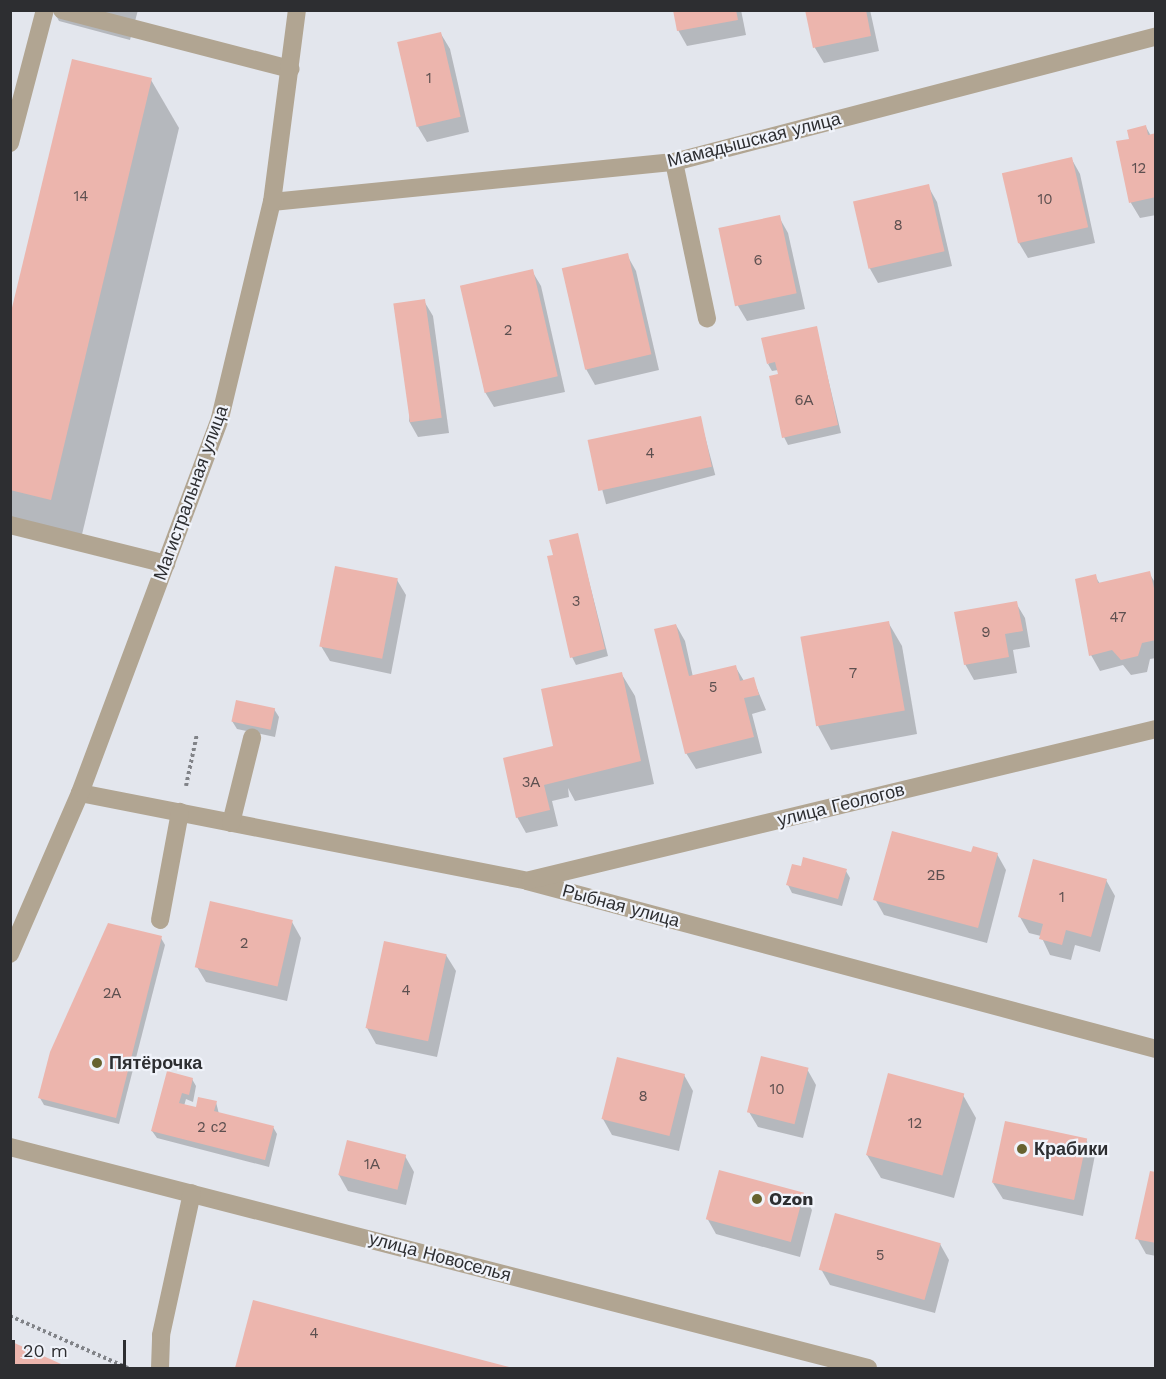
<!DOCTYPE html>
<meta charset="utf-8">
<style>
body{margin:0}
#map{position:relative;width:1166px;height:1379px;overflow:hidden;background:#e3e6ed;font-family:"Work Sans",sans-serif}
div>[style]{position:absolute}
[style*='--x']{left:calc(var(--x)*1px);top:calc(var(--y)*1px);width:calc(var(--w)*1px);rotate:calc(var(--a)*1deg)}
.shadow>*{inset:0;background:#0003;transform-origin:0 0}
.building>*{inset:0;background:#ecb5ad;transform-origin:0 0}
.path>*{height:4px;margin-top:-2px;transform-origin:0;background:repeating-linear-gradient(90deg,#818388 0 3px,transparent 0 6px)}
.minor>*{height:18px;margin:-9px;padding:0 9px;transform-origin:9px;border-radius:9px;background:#b1a592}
.dots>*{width:16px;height:16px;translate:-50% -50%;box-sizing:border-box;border:3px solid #f0f3fa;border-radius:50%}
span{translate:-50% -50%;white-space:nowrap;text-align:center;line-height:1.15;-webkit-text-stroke:4.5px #f0f3fa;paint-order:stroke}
.number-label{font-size:15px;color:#5d5050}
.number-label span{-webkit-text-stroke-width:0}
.street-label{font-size:18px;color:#2d2e31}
.poi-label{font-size:18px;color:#2d2e31;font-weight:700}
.left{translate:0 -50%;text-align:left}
.frame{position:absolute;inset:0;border:12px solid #2d2e31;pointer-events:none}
.scale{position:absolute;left:12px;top:1340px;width:114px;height:27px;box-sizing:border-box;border:3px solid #2d2e31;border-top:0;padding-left:8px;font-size:18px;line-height:21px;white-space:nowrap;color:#2d2e31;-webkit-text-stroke:4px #f0f3fa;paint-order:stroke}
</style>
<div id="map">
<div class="shadow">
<i style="clip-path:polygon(53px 10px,138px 10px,130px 40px,59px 21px)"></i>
<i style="clip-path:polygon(674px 10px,741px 10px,746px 35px,687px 46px,678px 30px)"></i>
<i style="clip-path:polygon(806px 10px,870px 10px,879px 51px,824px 63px,815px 48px)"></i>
<i style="clip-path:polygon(441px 34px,450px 49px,469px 132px,427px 142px,418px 127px)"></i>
<i style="clip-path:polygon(151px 80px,179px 128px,79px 547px,10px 531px,10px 322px)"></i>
<i style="clip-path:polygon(1146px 127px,1151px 136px,1156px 134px,1156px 215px,1140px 218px,1131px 203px,1118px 143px,1131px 140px)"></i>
<i style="clip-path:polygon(1071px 158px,1080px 174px,1095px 243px,1028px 258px,1019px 243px)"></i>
<i style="clip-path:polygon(928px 186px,937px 202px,952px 266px,878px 283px,869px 267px)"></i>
<i style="clip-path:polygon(779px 217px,788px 233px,805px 309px,747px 321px,738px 306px,721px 230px)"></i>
<i style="clip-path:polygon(627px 255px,636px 271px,659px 370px,595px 385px,586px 369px)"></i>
<i style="clip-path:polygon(532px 271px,541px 286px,565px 392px,494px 407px,485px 392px,461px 286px)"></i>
<i style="clip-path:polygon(424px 301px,433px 316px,449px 433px,418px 437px,409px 421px)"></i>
<i style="clip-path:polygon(816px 328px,841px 433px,788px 445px,784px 437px,778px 370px,772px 371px,768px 364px)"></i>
<i style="left:700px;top:418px;width:59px;height:113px;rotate:75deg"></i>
<i style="clip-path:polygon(577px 534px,608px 656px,576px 665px,572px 657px)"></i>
<i style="clip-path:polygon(1149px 573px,1156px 584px,1156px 658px,1150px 659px,1147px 672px,1131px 675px,1123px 665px,1100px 671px,1091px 655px,1095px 576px,1100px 584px)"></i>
<i style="clip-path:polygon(397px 580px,406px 595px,391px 674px,330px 661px,321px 646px)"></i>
<i style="clip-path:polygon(1016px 603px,1025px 618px,1030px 647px,1013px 650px,1017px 673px,974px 680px,965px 664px)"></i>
<i style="clip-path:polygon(888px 622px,902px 646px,917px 734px,831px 750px,818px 726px)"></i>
<i style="clip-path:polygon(676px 625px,685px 641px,693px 677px,735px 666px,744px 681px,753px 679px,766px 710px,752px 714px,762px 753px,696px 769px,686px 753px)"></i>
<i style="clip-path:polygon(621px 673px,635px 696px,654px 784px,575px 801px,568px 788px,569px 797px,552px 801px,558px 826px,526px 833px,517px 817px,555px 747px)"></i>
<i style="clip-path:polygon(274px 709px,279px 717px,275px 737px,237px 729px,232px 721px)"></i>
<i style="clip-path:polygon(972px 854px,997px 854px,1006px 870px,987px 943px,884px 915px,875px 899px)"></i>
<i style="clip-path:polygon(846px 871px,850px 878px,842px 906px,792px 893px,788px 885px)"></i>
<i style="clip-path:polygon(1106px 880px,1115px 896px,1100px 952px,1075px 945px,1071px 960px,1050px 955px,1041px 936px,1029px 933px,1020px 917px)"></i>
<i style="clip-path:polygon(292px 922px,301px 938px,287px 1001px,206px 982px,197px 967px)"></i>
<i style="clip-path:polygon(161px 938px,165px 945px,119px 1124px,44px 1105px,40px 1098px)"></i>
<i style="clip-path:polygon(446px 955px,456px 971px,437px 1057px,376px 1044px,367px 1028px)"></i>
<i style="clip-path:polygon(807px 1069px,816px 1085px,803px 1138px,758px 1127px,749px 1112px)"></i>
<i style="clip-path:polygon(684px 1075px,693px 1091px,679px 1151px,612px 1135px,603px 1119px)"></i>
<i style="clip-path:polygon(192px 1079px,196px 1086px,193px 1102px,186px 1099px,184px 1106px,197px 1109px,216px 1102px,219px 1114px,273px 1127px,277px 1134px,269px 1167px,157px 1138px,152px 1131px)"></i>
<i style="clip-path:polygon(963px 1095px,976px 1118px,954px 1198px,881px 1178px,867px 1155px)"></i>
<i style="clip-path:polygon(1086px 1140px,1095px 1155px,1083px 1216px,1003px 1199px,993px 1183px)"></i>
<i style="clip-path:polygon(405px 1156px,414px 1172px,406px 1205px,348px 1191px,339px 1175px)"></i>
<i style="clip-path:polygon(1156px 1174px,1156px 1256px,1146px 1254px,1137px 1238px)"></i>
<i style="clip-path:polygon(803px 1194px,812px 1210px,800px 1257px,716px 1234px,707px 1218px)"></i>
<i style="clip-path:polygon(940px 1244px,949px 1260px,935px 1313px,830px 1285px,821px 1269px)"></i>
<i style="clip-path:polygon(254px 1302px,510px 1368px,237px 1368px)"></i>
<i style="clip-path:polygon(10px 1342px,66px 1368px,10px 1368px)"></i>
</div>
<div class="building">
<i style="clip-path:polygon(673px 10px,736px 10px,738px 20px,677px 31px)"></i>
<i style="clip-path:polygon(805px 10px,866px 10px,871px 36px,813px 48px)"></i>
<i style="left:441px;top:32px;width:87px;height:45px;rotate:77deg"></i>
<i style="clip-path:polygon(72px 59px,152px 78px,51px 500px,10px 490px,10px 316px)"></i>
<i style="clip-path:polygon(1146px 125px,1148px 135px,1156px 133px,1156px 197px,1129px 203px,1116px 141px,1129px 139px,1127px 130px)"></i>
<i style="left:1072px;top:157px;width:72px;height:72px;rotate:77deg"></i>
<i style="left:929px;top:184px;width:69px;height:78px;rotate:77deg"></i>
<i style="left:780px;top:215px;width:80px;height:63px;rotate:78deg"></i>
<i style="left:628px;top:253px;width:104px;height:68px;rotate:77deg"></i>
<i style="left:533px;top:269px;width:110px;height:75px;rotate:77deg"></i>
<i style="left:425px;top:299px;width:120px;height:32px;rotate:82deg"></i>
<i style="clip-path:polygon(817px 326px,838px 425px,782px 438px,769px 376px,778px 374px,775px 362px,767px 364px,761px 338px)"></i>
<i style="left:701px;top:416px;width:52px;height:116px;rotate:78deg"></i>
<i style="clip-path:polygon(578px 533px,605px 649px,570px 658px,547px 556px,553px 555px,549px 540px)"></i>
<i style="left:335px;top:566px;width:64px;height:82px;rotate:11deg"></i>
<i style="clip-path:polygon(1150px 571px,1156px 597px,1156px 640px,1142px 643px,1138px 656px,1121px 660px,1112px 650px,1089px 656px,1075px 579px,1096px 574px,1098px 583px)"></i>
<i style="clip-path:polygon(1017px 601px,1023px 631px,1005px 634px,1009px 657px,964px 665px,954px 612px)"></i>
<i style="left:889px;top:621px;width:91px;height:90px;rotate:80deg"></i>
<i style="clip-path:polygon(676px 624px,689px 676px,736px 665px,740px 681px,754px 677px,759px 695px,744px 698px,754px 737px,685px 754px,654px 629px)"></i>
<i style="clip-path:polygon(622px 672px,641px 761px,544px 785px,550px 810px,516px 818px,503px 758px,553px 746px,541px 689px)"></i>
<i style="left:236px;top:700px;width:40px;height:22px;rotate:12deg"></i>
<i style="clip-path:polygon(892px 831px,971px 852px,973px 846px,998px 853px,978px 928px,873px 900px)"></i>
<i style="clip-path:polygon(803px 857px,847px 869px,838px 899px,786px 885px,792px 864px,801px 866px)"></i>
<i style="clip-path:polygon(1033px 859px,1107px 879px,1091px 937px,1066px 930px,1062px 945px,1039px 939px,1043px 924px,1018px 917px)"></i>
<i style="left:210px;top:901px;width:85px;height:68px;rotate:13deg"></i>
<i style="clip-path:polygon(108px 923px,162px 936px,116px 1118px,38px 1098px,50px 1052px)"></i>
<i style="left:384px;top:941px;width:64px;height:89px;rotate:12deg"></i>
<i style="left:761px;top:1056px;width:49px;height:58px;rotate:14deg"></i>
<i style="left:617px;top:1057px;width:70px;height:64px;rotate:14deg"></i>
<i style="clip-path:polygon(167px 1071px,193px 1078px,189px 1095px,182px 1093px,179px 1103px,196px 1107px,198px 1097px,217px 1101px,214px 1111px,274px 1126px,265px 1160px,151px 1131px)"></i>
<i style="left:888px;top:1073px;width:79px;height:85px;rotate:15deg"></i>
<i style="left:1005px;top:1121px;width:84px;height:63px;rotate:12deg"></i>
<i style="left:347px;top:1140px;width:61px;height:36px;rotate:14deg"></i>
<i style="left:719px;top:1170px;width:88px;height:51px;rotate:15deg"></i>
<i style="clip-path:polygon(1150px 1171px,1156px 1172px,1156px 1243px,1135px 1239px)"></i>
<i style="left:835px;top:1213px;width:110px;height:59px;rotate:16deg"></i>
<i style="clip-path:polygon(253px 1300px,513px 1368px,235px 1368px)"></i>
<i style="clip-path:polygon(10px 1341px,70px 1368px,10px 1368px)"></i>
</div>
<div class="path">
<i style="--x:186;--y:786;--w:53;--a:-78.1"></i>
<i style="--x:10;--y:1316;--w:129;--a:23.8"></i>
</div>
<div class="minor">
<i style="--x:62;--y:10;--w:236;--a:14.5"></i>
<i style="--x:10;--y:143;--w:138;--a:-75.3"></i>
<i style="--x:674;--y:162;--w:160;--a:78.1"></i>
<i style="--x:272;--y:202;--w:404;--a:-5.7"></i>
<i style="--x:674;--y:162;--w:498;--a:-14.6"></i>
<i style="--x:10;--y:525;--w:161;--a:14"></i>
<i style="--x:80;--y:793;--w:456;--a:11.1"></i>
<i style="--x:527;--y:881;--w:651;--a:14.95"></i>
<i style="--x:231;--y:823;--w:88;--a:-76.1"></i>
<i style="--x:530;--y:880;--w:644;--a:-13.56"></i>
<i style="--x:160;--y:920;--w:110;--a:-79.5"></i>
<i style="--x:10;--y:954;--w:176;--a:-66.5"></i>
<i style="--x:80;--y:793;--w:400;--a:-69.5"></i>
<i style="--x:220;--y:418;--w:222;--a:-76.5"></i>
<i style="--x:272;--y:202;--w:194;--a:-82.6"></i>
<i style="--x:10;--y:1147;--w:886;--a:14.44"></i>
<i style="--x:160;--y:1368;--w:33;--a:-88"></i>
<i style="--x:161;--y:1335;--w:145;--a:-77.7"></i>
</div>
<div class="dots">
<i style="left:97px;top:1063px;background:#67622f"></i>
<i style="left:1022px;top:1149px;background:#67622f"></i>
<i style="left:757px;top:1199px;background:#67622f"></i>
</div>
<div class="number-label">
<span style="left:429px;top:79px">1</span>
<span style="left:1139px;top:169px">12</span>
<span style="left:81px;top:197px">14</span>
<span style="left:1045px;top:200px">10</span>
<span style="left:898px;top:226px">8</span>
<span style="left:758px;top:261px">6</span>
<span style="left:508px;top:331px">2</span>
<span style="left:804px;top:401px">6А</span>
<span style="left:650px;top:454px">4</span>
<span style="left:576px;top:602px">3</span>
<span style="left:1118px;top:618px">47</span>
<span style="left:986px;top:633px">9</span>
<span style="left:853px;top:674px">7</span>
<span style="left:713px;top:688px">5</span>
<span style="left:531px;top:783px">3А</span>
<span style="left:936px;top:876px">2Б</span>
<span style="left:1062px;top:898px">1</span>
<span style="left:244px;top:944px">2</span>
<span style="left:406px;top:991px">4</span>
<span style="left:112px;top:994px">2А</span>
<span style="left:777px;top:1090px">10</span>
<span style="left:643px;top:1097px">8</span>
<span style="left:915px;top:1124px">12</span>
<span style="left:212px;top:1128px">2 с2</span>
<span style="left:372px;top:1165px">1А</span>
<span style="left:880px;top:1256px">5</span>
<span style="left:314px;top:1334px">4</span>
</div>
<div class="street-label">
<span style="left:754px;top:140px;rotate:-14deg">Мамадышская улица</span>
<span style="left:191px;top:493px;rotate:-70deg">Магистральная улица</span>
<span style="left:841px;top:805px;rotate:-14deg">улица Геологов</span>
<span style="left:621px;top:906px;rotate:15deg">Рыбная улица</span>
<span style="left:440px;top:1257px;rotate:15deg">улица Новоселья</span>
</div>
<div class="poi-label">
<span class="left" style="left:109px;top:1063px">Пятёрочка</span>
<span class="left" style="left:1034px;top:1149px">Крабики</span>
<span class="left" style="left:769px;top:1199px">Ozon</span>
</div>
<div class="frame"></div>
<div class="scale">20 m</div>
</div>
